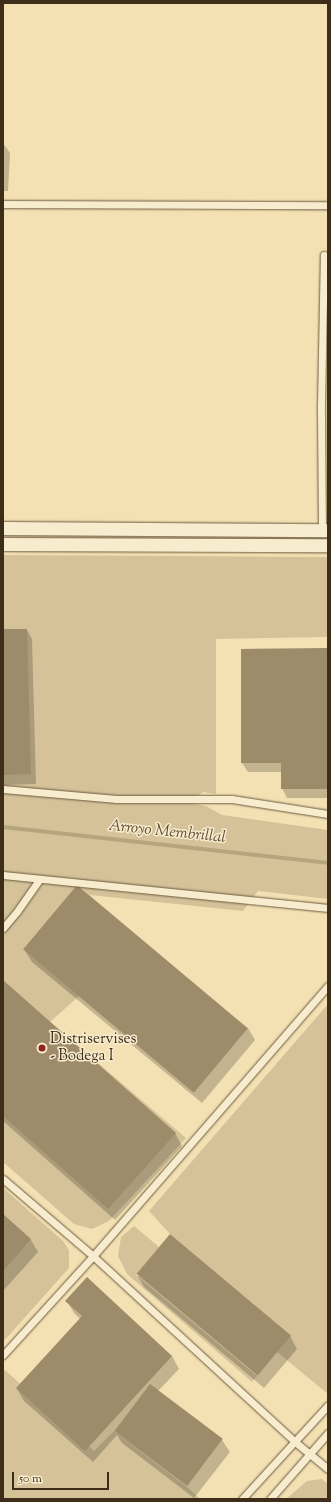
<!DOCTYPE html>
<style>
body{margin:0}
#map{position:relative;width:331px;height:1502px;overflow:hidden;background:#f4e1b3;font-family:"Sorts Mill Goudy",serif}
div>[style]{position:absolute}
[style*='--x']{left:calc(var(--x)*1px);top:calc(var(--y)*1px);width:calc(var(--w)*1px);rotate:calc(var(--a)*1deg)}
.green>*{inset:0;background:#d5c299}
.shadow>*{inset:0;background:#0003}
.stream>*{height:4px;margin:-2px;padding:0 2px;transform-origin:2px;border-radius:2px;background:#b6a47f}
.building>*{inset:0;background:#9d8b69;transform-origin:0 0}
.roads{filter:drop-shadow(0 0 1px #6c5a40) drop-shadow(0 0 1px #6c5a40)}
.lane>*{height:7px;margin:-3.5px;padding:0 3.5px;transform-origin:3.5px;border-radius:3.5px;background:#f8ecce}
.street>*{height:13px;margin:-6.5px;padding:0 6.5px;transform-origin:6.5px;border-radius:6.5px;background:#f8ecce}
.dots>*{width:11px;height:11px;translate:-50% -50%;box-sizing:border-box;border:2px solid #f8ecce;border-radius:50%}
span{translate:-50% -50%;white-space:nowrap;text-align:center;line-height:1.15;-webkit-text-stroke:3px #f8ecce;paint-order:stroke}
.poi-label{font-size:15px;color:#3e2d19}
.left{translate:0 -50%;text-align:left}
.water-label{font-size:16px;color:#5c4b32;font-style:italic}
.frame{position:absolute;inset:0;border:4px solid #3e2d19;pointer-events:none}
.scale{position:absolute;left:12px;top:1472px;width:97px;height:18px;box-sizing:border-box;border:2px solid #3e2d19;border-top:0;padding-left:5px;font-size:12px;line-height:14px;white-space:nowrap;color:#3e2d19;-webkit-text-stroke:3px #f8ecce;paint-order:stroke}
</style>
<div id="map">
<div class="green">
<i style="clip-path:polygon(3px 555px,328px 557px,328px 637px,216px 639px,216px 794px,203px 792px,188px 803px,206px 806px,222px 815px,328px 830px,328px 899px,258px 891px,243px 911px,90px 895px,77px 885px,23px 949px,79px 996px,50px 1022px,186px 1138px,109px 1221px,92px 1229px,74px 1224px,3px 1162px)"></i>
<i style="clip-path:polygon(328px 1004px,328px 1394px,277px 1352px,290px 1335px,170px 1234px,149px 1211px)"></i>
<i style="clip-path:polygon(3px 1188px,63px 1241px,69px 1250px,69px 1268px,3px 1342px)"></i>
<i style="clip-path:polygon(134px 1226px,159px 1247px,136px 1275px,257px 1376px,252px 1382px,127px 1274px,118px 1256px,121px 1237px)"></i>
<i style="clip-path:polygon(5px 1370px,94px 1451px,114px 1431px,187px 1487px,200px 1499px,3px 1499px,3px 1372px)"></i>
<i style="clip-path:polygon(322px 1479px,328px 1484px,328px 1499px,286px 1499px,307px 1481px)"></i>
</div>
<div class="shadow">
<i style="clip-path:polygon(3px 143px,10px 153px,8px 191px,3px 191px)"></i>
<i style="clip-path:polygon(3px 630px,27px 630px,32px 639px,36px 784px,3px 785px)"></i>
<i style="clip-path:polygon(328px 649px,328px 798px,287px 798px,282px 788px,282px 772px,248px 772px,242px 763px)"></i>
<i style="clip-path:polygon(24px 949px,248px 1028px,255px 1040px,202px 1103px,32px 962px)"></i>
<i style="clip-path:polygon(3px 982px,175px 1133px,182px 1146px,115px 1220px,3px 1121px)"></i>
<i style="clip-path:polygon(3px 1215px,31px 1240px,38px 1252px,3px 1291px)"></i>
<i style="clip-path:polygon(137px 1275px,290px 1336px,297px 1349px,264px 1388px,144px 1287px)"></i>
<i style="clip-path:polygon(67px 1301px,172px 1356px,179px 1369px,158px 1391px,222px 1440px,230px 1452px,194px 1498px,122px 1443px,117px 1435px,93px 1462px,24px 1401px,17px 1389px,80px 1319px,74px 1313px)"></i>
</div>
<div class="stream">
<i style="--x:3;--y:827;--w:327;--a:6.3"></i>
</div>
<div class="building">
<i style="clip-path:polygon(3px 629px,27px 629px,31px 774px,3px 775px)"></i>
<i style="clip-path:polygon(328px 648px,328px 789px,281px 789px,281px 763px,241px 763px,241px 649px)"></i>
<i style="left:77px;top:885px;width:223px;height:84px;rotate:40deg"></i>
<i style="clip-path:polygon(3px 980px,176px 1133px,108px 1209px,3px 1116px)"></i>
<i style="clip-path:polygon(3px 1214px,31px 1239px,3px 1271px)"></i>
<i style="left:170px;top:1234px;width:158px;height:52px;rotate:40deg"></i>
<i style="clip-path:polygon(87px 1277px,172px 1356px,85px 1451px,16px 1388px,82px 1316px,65px 1301px)"></i>
<i style="left:150px;top:1384px;width:91px;height:59px;rotate:37deg"></i>
</div>
<div class="roads">
<div class="lane">
<i style="--x:3;--y:204;--w:325;--a:0.2"></i>
<i style="--x:322;--y:530;--w:125;--a:-90.5"></i>
<i style="--x:321;--y:405;--w:150;--a:-88.9"></i>
<i style="--x:3;--y:789;--w:114;--a:5"></i>
<i style="--x:117;--y:799;--w:115;--a:0"></i>
<i style="--x:232;--y:799;--w:97;--a:8.9"></i>
<i style="--x:3;--y:875;--w:327;--a:5.8"></i>
<i style="--x:3;--y:928;--w:23;--a:-50"></i>
<i style="--x:18;--y:910;--w:38;--a:-55"></i>
<i style="--x:3;--y:1179;--w:118;--a:40.5"></i>
<i style="--x:93;--y:1256;--w:273;--a:42.6"></i>
<i style="--x:294;--y:1441;--w:44;--a:39.5"></i>
<i style="--x:3;--y:1355;--w:134;--a:-47.7"></i>
<i style="--x:93;--y:1256;--w:358;--a:-49"></i>
<i style="--x:242;--y:1499;--w:127;--a:-47.5"></i>
<i style="--x:270;--y:1499;--w:88;--a:-48.7"></i>
</div>
<div class="street">
<i style="--x:3;--y:528;--w:325;--a:0.4"></i>
<i style="--x:3;--y:544;--w:325;--a:0.2"></i>
</div>
</div>
<div class="dots">
<i style="left:42px;top:1048px;background:#8f2418"></i>
</div>
<div class="poi-label">
<span class="left" style="left:50px;top:1048px">Distriservises<br>- Bodega I</span>
</div>
<div class="water-label">
<span style="left:167px;top:833px;rotate:6deg">Arroyo Membrillal</span>
</div>
<div class="frame"></div>
<div class="scale">50 m</div>
</div>
